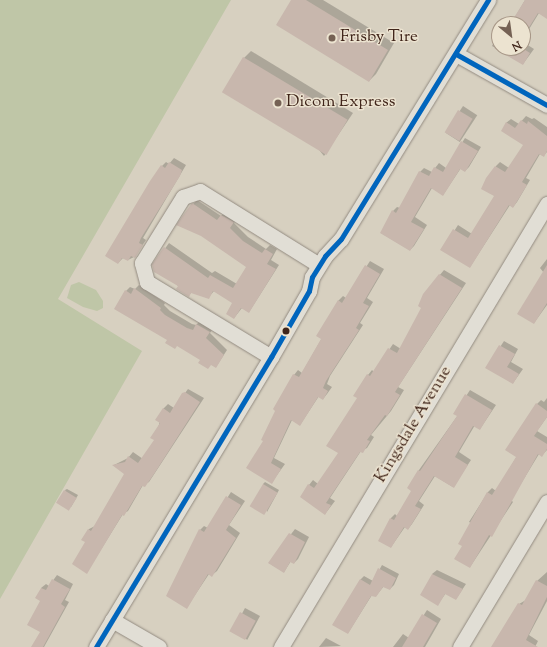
<!DOCTYPE html>
<style>
body{margin:0}
#map{position:relative;width:547px;height:647px;overflow:hidden;background:#d7d0c0;font-family:"Sorts Mill Goudy",serif}
div>[style]{position:absolute}
[style*='--x']{left:calc(var(--x)*1px);top:calc(var(--y)*1px);width:calc(var(--w)*1px);rotate:calc(var(--a)*1deg)}
.green>*{inset:0;background:#bfc6a7}
.shadow>*{inset:0;background:#0003;transform-origin:0 0}
.building>*{inset:0;background:#c8b7ad;transform-origin:0 0}
.roads{filter:drop-shadow(0 0 1px #938b81) drop-shadow(0 0 1px #938b81)}
.minor>*{height:15px;margin:-7.5px;padding:0 7.5px;transform-origin:7.5px;border-radius:7.5px;background:#e1ded5}
.bus-1>*{height:5px;margin:-2.5px;padding:0 2.5px;transform-origin:2.5px;border-radius:2.5px;background:#0065bd}
.dots>*{width:11px;height:11px;translate:-50% -50%;box-sizing:border-box;border:2px solid #ece3d0;border-radius:50%}
span{translate:-50% -50%;white-space:nowrap;text-align:center;line-height:1.15;-webkit-text-stroke:3px #ece3d0;paint-order:stroke}
.poi-label{font-size:17px;color:#40251a}
.left{translate:0 -50%;text-align:left}
.street-label{font-size:17px;color:#40251a}
.north{position:absolute;left:491px;top:16px;width:40px;height:40px;box-sizing:border-box;background:#ece3d0;border:1px solid #a79787;border-radius:50%;rotate:151deg;font-size:11px;font-weight:700;line-height:16px;text-align:center;color:#40251a}
.north::after{content:'';display:block;margin:auto;width:14px;height:18px;background:#756154;clip-path:polygon(50% 0,100% 100%,50% 72%,0 100%)}
</style>
<div id="map">
<div class="green">
<i style="clip-path:polygon(0 0,231px 0,58px 299px,142px 351px,0 599px)"></i>
<i style="clip-path:polygon(79px 282px,96px 290px,103px 301px,103px 308px,97px 311px,83px 307px,67px 298px,71px 285px)"></i>
</div>
<div class="shadow">
<i style="clip-path:polygon(292px 0,323px 0,394px 43px,376px 74px,369px 81px)"></i>
<i style="clip-path:polygon(525px 0,547px 0,547px 18px,539px 13px,523px 39px,523px 24px,511px 24px)"></i>
<i style="clip-path:polygon(499px 33px,499px 48px,523px 48px,523px 42px,534px 49px,523px 64px,492px 46px)"></i>
<i style="clip-path:polygon(251px 51px,353px 113px,324px 156px,244px 58px)"></i>
<i style="left:463px;top:106px;width:17px;height:32px;rotate:33deg"></i>
<i style="clip-path:polygon(526px 116px,532px 119px,534px 118px,547px 127px,547px 152px,543px 156px,540px 154px,526px 178px,530px 180px,517px 202px,513px 207px,510px 205px,470px 267px,442px 250px,458px 225px,472px 234px,495px 196px,496px 166px,500px 162px,509px 168px,525px 144px,506px 123px,511px 119px,519px 124px)"></i>
<i style="clip-path:polygon(465px 138px,481px 147px,469px 167px,465px 171px,461px 168px,443px 195px,432px 188px,415px 217px,427px 225px,414px 246px,410px 250px,381px 233px,393px 211px,397px 207px,400px 208px,420px 172px,424px 168px,432px 172px,439px 163px,446px 168px)"></i>
<i style="clip-path:polygon(174px 158px,186px 165px,143px 238px,146px 240px,134px 257px,128px 260px,123px 258px,118px 263px,162px 166px,166px 162px,169px 164px)"></i>
<i style="clip-path:polygon(197px 200px,221px 216px,226px 211px,237px 218px,234px 223px,248px 237px,266px 249px,270px 245px,277px 249px,271px 260px,279px 265px,249px 312px,242px 308px,234px 318px,234px 303px,214px 291px,208px 298px,192px 292px,189px 295px,153px 265px,169px 243px,212px 273px,215px 271px,237px 284px,247px 267px,193px 204px)"></i>
<i style="clip-path:polygon(547px 259px,547px 305px,534px 323px,544px 273px,540px 268px)"></i>
<i style="clip-path:polygon(370px 261px,384px 269px,367px 298px,373px 302px,360px 323px,363px 325px,330px 376px,327px 384px,332px 387px,327px 394px,323px 399px,319px 396px,300px 425px,292px 420px,274px 458px,285px 464px,272px 482px,264px 440px,294px 375px,298px 370px,302px 373px,322px 338px,338px 301px,343px 296px,346px 298px)"></i>
<i style="clip-path:polygon(444px 270px,466px 283px,398px 387px,404px 390px,391px 411px,371px 435px,374px 437px,367px 448px,361px 451px,330px 498px,335px 501px,325px 514px,309px 485px,313px 480px,318px 484px,339px 453px,368px 375px,372px 370px,374px 372px,393px 344px,401px 349px,422px 308px,424px 294px)"></i>
<i style="clip-path:polygon(139px 285px,165px 303px,164px 305px,170px 311px,192px 324px,196px 325px,201px 320px,213px 328px,210px 333px,227px 350px,216px 367px,168px 339px,126px 291px,130px 287px,135px 289px)"></i>
<i style="clip-path:polygon(504px 341px,518px 349px,511px 362px,523px 369px,513px 383px,487px 367px)"></i>
<i style="clip-path:polygon(188px 389px,204px 398px,149px 482px,143px 485px,128px 511px,123px 514px,87px 572px,87px 542px,83px 539px,89px 529px,95px 526px,126px 474px,114px 465px,128px 458px,133px 452px,143px 459px,155px 440px,163px 409px,168px 404px,174px 408px)"></i>
<i style="clip-path:polygon(470px 390px,496px 405px,480px 429px,475px 425px,459px 452px,471px 460px,453px 487px,435px 476px,419px 501px,424px 505px,412px 524px,408px 529px,405px 527px,391px 547px,391px 518px,395px 514px,397px 516px,412px 491px,419px 470px,458px 415px,455px 413px)"></i>
<i style="clip-path:polygon(547px 398px,547px 417px,537px 431px,547px 437px,547px 450px,542px 455px,539px 454px,511px 500px,513px 502px,470px 567px,463px 546px,471px 523px,469px 522px,488px 492px,492px 488px,496px 491px,517px 456px,537px 404px,541px 400px,544px 402px)"></i>
<i style="clip-path:polygon(265px 482px,279px 490px,267px 512px,263px 484px)"></i>
<i style="clip-path:polygon(67px 489px,78px 495px,71px 507px,65px 490px)"></i>
<i style="clip-path:polygon(231px 492px,245px 501px,229px 525px,240px 533px,217px 571px,212px 575px,209px 574px,187px 607px,200px 530px,204px 526px,208px 528px)"></i>
<i style="clip-path:polygon(295px 529px,309px 537px,298px 559px,294px 563px,291px 561px,284px 572px,269px 563px)"></i>
<i style="clip-path:polygon(382px 565px,399px 574px,394px 585px,390px 589px,384px 586px,376px 596px,372px 595px,348px 633px,360px 580px,364px 576px,373px 581px)"></i>
<i style="clip-path:polygon(437px 570px,466px 584px,456px 599px,446px 593px,438px 604px,432px 574px)"></i>
<i style="clip-path:polygon(547px 572px,547px 601px,529px 635px,538px 641px,535px 647px,492px 647px,519px 604px,526px 600px,537px 581px)"></i>
<i style="clip-path:polygon(57px 575px,73px 584px,65px 600px,69px 602px,44px 647px,32px 647px,42px 632px,41px 588px,46px 584px,49px 586px)"></i>
<i style="left:245px;top:608px;width:17px;height:27px;rotate:28deg"></i>
<i style="clip-path:polygon(427px 610px,441px 619px,425px 647px,393px 647px,403px 634px,409px 638px)"></i>
<i style="clip-path:polygon(326px 638px,341px 646px,319px 647px)"></i>
</div>
<div class="building">
<i style="clip-path:polygon(291px 0,306px 0,388px 50px,369px 82px,276px 25px)"></i>
<i style="clip-path:polygon(525px 0,547px 0,547px 19px,538px 13px,523px 37px,523px 24px,510px 24px)"></i>
<i style="clip-path:polygon(494px 48px,522px 48px,530px 53px,523px 65px)"></i>
<i style="left:243px;top:57px;width:122px;height:41px;rotate:31deg"></i>
<i style="left:458px;top:110px;width:17px;height:26px;rotate:31deg"></i>
<i style="clip-path:polygon(521px 120px,527px 124px,528px 121px,547px 136px,547px 151px,544px 157px,539px 154px,522px 182px,527px 185px,513px 208px,509px 205px,470px 268px,440px 250px,453px 229px,468px 238px,494px 196px,481px 189px,486px 178px,495px 166px,505px 172px,523px 145px,501px 131px,506px 122px,515px 128px)"></i>
<i style="clip-path:polygon(461px 141px,478px 151px,465px 172px,460px 169px,443px 196px,431px 188px,411px 222px,424px 229px,410px 251px,380px 233px,392px 210px,396px 213px,419px 171px,429px 176px,434px 167px,443px 172px)"></i>
<i style="clip-path:polygon(169px 162px,182px 170px,180px 176px,141px 238px,139px 243px,143px 245px,135px 258px,131px 256px,128px 261px,122px 258px,118px 264px,105px 256px,150px 181px,161px 165px,165px 168px)"></i>
<i style="clip-path:polygon(192px 203px,217px 220px,221px 215px,234px 222px,230px 228px,243px 241px,262px 253px,265px 249px,273px 254px,267px 264px,276px 269px,249px 313px,241px 308px,234px 319px,226px 314px,232px 303px,213px 291px,209px 299px,191px 293px,189px 297px,176px 289px,178px 286px,154px 272px,152px 264px,164px 247px,208px 278px,210px 275px,233px 288px,246px 267px,201px 236px,176px 225px)"></i>
<i style="clip-path:polygon(365px 265px,380px 274px,363px 303px,369px 306px,356px 328px,359px 330px,326px 381px,323px 388px,328px 391px,323px 400px,318px 397px,300px 426px,291px 420px,271px 463px,281px 469px,272px 484px,246px 468px,263px 441px,261px 440px,275px 411px,273px 409px,293px 374px,299px 377px,321px 339px,316px 336px,338px 300px,342px 303px)"></i>
<i style="clip-path:polygon(547px 265px,547px 303px,534px 324px,517px 314px)"></i>
<i style="clip-path:polygon(439px 274px,462px 288px,395px 392px,400px 395px,387px 416px,385px 415px,367px 440px,370px 441px,363px 453px,360px 452px,326px 503px,331px 505px,325px 515px,300px 497px,308px 484px,314px 488px,338px 453px,326px 446px,357px 398px,353px 396px,367px 374px,370px 376px,388px 348px,397px 353px,421px 308px,418px 306px,423px 294px)"></i>
<i style="clip-path:polygon(134px 288px,161px 308px,160px 310px,165px 315px,187px 328px,193px 330px,196px 324px,210px 332px,206px 338px,224px 355px,216px 368px,211px 365px,208px 369px,198px 363px,200px 360px,177px 346px,175px 349px,165px 343px,167px 340px,114px 309px,125px 290px,131px 294px)"></i>
<i style="clip-path:polygon(499px 345px,515px 354px,507px 367px,519px 374px,513px 384px,485px 368px)"></i>
<i style="clip-path:polygon(185px 392px,200px 402px,154px 474px,145px 487px,142px 486px,124px 516px,122px 515px,87px 574px,72px 564px,85px 542px,81px 540px,88px 529px,91px 531px,124px 474px,112px 465px,125px 462px,128px 456px,138px 463px,154px 440px,150px 438px,160px 423px,155px 420px,163px 408px,170px 413px,182px 393px)"></i>
<i style="clip-path:polygon(465px 394px,492px 410px,480px 430px,473px 426px,455px 457px,468px 465px,454px 488px,434px 476px,415px 506px,421px 509px,408px 530px,404px 527px,391px 548px,378px 541px,390px 518px,394px 520px,411px 491px,407px 488px,418px 470px,420px 471px,457px 416px,453px 414px)"></i>
<i style="clip-path:polygon(536px 403px,547px 411px,547px 417px,534px 436px,547px 444px,547px 449px,542px 457px,538px 454px,492px 537px,489px 535px,470px 568px,454px 559px,462px 546px,458px 544px,487px 492px,492px 495px,516px 457px,505px 450px)"></i>
<i style="left:263px;top:484px;width:17px;height:26px;rotate:31deg"></i>
<i style="left:64px;top:490px;width:15px;height:15px;rotate:32deg"></i>
<i style="clip-path:polygon(226px 496px,241px 505px,226px 530px,236px 538px,212px 577px,208px 574px,187px 609px,166px 596px,199px 529px,204px 532px)"></i>
<i style="clip-path:polygon(289px 533px,305px 542px,294px 564px,290px 562px,284px 573px,268px 563px)"></i>
<i style="clip-path:polygon(378px 568px,396px 578px,390px 590px,383px 587px,376px 597px,371px 596px,348px 634px,332px 625px,360px 579px,370px 585px)"></i>
<i style="clip-path:polygon(432px 574px,463px 589px,456px 600px,445px 594px,438px 606px,420px 595px)"></i>
<i style="clip-path:polygon(52px 579px,70px 589px,61px 604px,65px 607px,43px 647px,31px 647px,40px 632px,27px 625px,40px 601px,35px 598px,41px 588px,46px 590px)"></i>
<i style="clip-path:polygon(536px 580px,547px 586px,547px 597px,526px 640px,538px 647px,491px 647px,518px 603px,522px 605px)"></i>
<i style="left:240px;top:612px;width:18px;height:22px;rotate:29deg"></i>
<i style="clip-path:polygon(422px 614px,437px 623px,423px 647px,402px 647px)"></i>
</div>
<div class="roads">
<div class="minor">
<i style="--x:456;--y:54;--w:104;--a:29.3"></i>
<i style="--x:271;--y:357;--w:145;--a:-148.8"></i>
<i style="--x:147;--y:282;--w:20;--a:-105"></i>
<i style="--x:142;--y:263;--w:78;--a:-58.2"></i>
<i style="--x:183;--y:197;--w:18;--a:-19"></i>
<i style="--x:200;--y:191;--w:140;--a:31.9"></i>
<i style="--x:112;--y:620;--w:54;--a:29.9"></i>
<i style="--x:96;--y:647;--w:339;--a:-58.9"></i>
<i style="--x:271;--y:357;--w:76;--a:-60.1"></i>
<i style="--x:309;--y:291;--w:14;--a:-78"></i>
<i style="--x:312;--y:277;--w:25;--a:-58"></i>
<i style="--x:325;--y:256;--w:23;--a:-47"></i>
<i style="--x:341;--y:239;--w:281;--a:-58.4"></i>
<i style="--x:281;--y:647;--w:517;--a:-59.02"></i>
<i style="--x:460;--y:647;--w:169;--a:-59"></i>
</div>
</div>
<div class="bus-1">
<i style="--x:456;--y:54;--w:104;--a:29.3"></i>
<i style="--x:96;--y:647;--w:339;--a:-58.9"></i>
<i style="--x:271;--y:357;--w:76;--a:-60.1"></i>
<i style="--x:309;--y:291;--w:14;--a:-78"></i>
<i style="--x:312;--y:277;--w:25;--a:-58"></i>
<i style="--x:325;--y:256;--w:23;--a:-47"></i>
<i style="--x:341;--y:239;--w:281;--a:-58.4"></i>
</div>
<div class="dots">
<i style="left:332px;top:38px;background:#756154"></i>
<i style="left:278px;top:103px;background:#756154"></i>
<i style="left:286px;top:331px;background:#40251a"></i>
</div>
<div class="poi-label">
<span class="left" style="left:340px;top:38px">Frisby Tire</span>
<span class="left" style="left:286px;top:103px">Dicom Express</span>
</div>
<div class="street-label">
<span style="left:414px;top:425px;rotate:-59deg">Kingsdale Avenue</span>
</div>
<div class="north">N</div>
</div>
